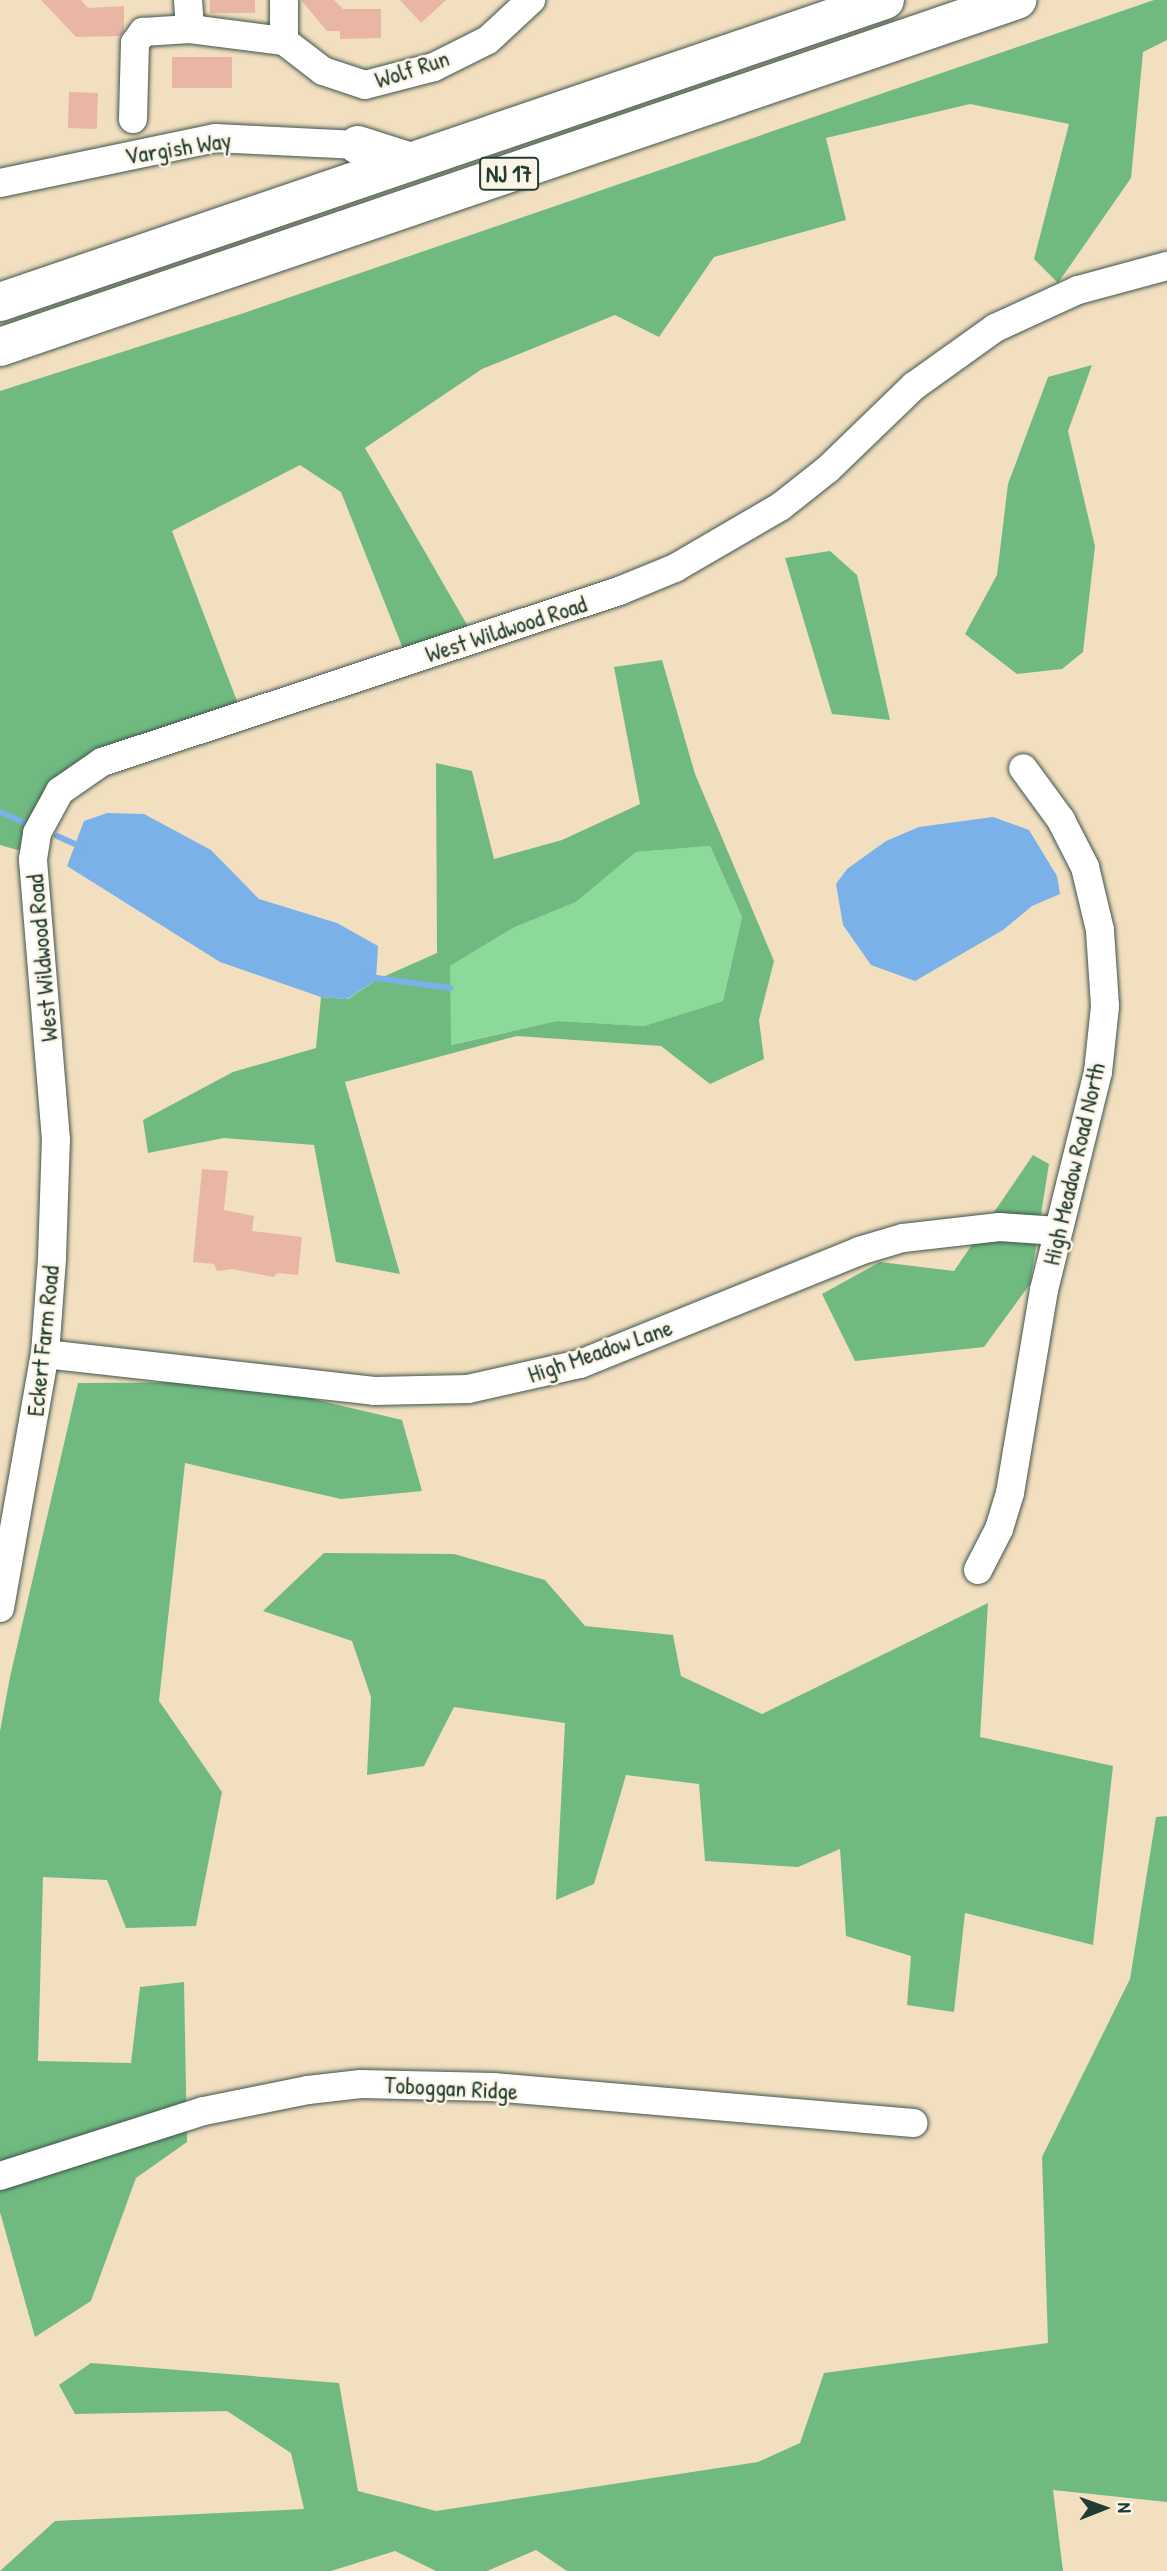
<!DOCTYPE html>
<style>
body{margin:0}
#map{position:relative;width:1167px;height:2571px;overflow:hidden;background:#f2dfc0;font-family:"Patrick Hand",sans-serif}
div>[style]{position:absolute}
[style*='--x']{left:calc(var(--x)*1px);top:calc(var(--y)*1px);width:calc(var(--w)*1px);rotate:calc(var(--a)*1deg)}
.green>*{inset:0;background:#8bda99}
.forest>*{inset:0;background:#70ba81}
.water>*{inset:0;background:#7ab1e9}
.stream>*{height:6px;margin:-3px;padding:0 3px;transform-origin:3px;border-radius:3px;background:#7ab1e9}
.building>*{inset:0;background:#e9b5a5;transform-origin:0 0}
.roads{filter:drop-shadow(0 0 2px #3f5549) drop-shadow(0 0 2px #3f5549)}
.minor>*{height:28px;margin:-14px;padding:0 14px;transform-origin:14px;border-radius:14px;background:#fff}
.highway>*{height:38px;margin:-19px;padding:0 19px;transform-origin:19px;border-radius:19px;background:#fff}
span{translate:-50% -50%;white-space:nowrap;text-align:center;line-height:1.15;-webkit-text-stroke:5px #fcf5e5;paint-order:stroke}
.shield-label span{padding:2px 5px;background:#fcf5e5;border:2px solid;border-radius:5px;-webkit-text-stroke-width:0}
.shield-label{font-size:23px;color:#1f3d34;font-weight:700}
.street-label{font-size:24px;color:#1f3d34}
.north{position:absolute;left:1069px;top:2473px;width:70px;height:70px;-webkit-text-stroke:5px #fcf5e5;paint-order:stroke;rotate:89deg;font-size:19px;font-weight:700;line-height:28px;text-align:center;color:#1f3d34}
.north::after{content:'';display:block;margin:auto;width:24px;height:32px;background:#1f3d34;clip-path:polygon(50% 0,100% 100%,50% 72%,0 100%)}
</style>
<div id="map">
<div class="green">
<i style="clip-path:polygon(710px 846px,742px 917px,723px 1001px,644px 1026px,557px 1021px,450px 1045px,450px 966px,513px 928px,576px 902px,636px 852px)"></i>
</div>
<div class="forest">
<i style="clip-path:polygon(1154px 0,1167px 0,1167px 40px,1143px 52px,1131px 178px,1058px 283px,1034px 259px,1069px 124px,970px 104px,826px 138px,846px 220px,714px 257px,659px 337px,615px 315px,482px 369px,365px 448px,477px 642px,409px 664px,341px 492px,300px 465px,172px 531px,245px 722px,69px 784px,35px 855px,0 845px,0 391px,244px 313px)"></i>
<i style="clip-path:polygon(1092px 365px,1068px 431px,1095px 546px,1083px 652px,1062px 669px,1017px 674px,965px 634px,997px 575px,1008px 484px,1048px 377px)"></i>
<i style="clip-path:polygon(830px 551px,857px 575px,890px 720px,832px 714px,785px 558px)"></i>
<i style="clip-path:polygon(evenodd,662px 660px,695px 774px,774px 961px,759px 1020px,764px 1059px,710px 1084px,661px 1046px,517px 1036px,345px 1082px,400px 1274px,336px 1262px,314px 1145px,224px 1138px,148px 1153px,143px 1120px,233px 1072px,316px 1048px,321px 997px,348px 999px,376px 980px,437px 953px,436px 763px,472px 771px,494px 859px,562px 840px,640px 804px,614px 667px,662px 660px,710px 846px,742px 917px,723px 1001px,644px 1026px,557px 1021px,451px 1045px,450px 966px,513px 928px,576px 902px,636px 852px,710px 846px)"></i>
<i style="clip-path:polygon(1033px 1155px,1049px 1164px,1030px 1284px,984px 1347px,855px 1361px,822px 1294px,880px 1262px,954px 1271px)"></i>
<i style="clip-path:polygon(241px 1382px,402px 1420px,422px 1491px,341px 1499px,185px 1463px,159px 1701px,222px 1792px,196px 1926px,126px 1928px,107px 1880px,43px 1877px,38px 2061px,131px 2063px,140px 1987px,184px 1982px,187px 2142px,136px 2178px,91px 2301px,35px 2337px,0 2212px,0 1731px,10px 1677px,78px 1383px)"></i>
<i style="clip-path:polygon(324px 1553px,454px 1554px,545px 1580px,585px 1626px,673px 1635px,681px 1676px,762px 1714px,988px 1603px,980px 1737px,1113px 1766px,1093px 1945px,965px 1913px,954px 2012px,907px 2005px,911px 1956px,846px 1936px,840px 1849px,798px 1867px,705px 1861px,699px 1784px,626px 1775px,594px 1884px,556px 1900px,565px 1723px,454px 1707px,424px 1766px,367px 1775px,371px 1697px,352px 1641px,263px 1611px)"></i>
<i style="clip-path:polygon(1167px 1816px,1167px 2502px,1053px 2490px,1063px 2571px,567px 2571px,536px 2550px,487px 2571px,436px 2571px,395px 2551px,331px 2571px,0 2571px,55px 2521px,304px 2509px,291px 2453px,227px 2411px,75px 2414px,59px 2385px,91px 2363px,339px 2383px,358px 2491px,436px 2511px,758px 2462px,800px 2443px,824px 2373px,1048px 2343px,1042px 2157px,1130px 1979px,1156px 1817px)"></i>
</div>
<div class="water">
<i style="clip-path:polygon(107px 813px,144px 814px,211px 850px,259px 899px,337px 923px,378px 946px,376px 980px,347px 999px,321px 997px,220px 962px,67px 866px,84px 821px)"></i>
<i style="clip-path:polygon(993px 817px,1029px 830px,1057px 876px,1060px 894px,1032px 906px,1003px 930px,915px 981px,871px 965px,843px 925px,836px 884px,847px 869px,886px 841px,919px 827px)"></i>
</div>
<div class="stream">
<i style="--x:0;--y:812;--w:27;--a:24"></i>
<i style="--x:57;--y:836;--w:27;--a:24"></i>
<i style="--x:369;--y:977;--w:82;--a:7.7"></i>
</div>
<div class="building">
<i style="clip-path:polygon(41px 0,81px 0,88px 8px,124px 6px,124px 30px,121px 36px,76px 37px)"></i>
<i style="left:210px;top:0;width:45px;height:13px"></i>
<i style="clip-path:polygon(301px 0,334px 0,343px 9px,381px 9px,381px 38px,340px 39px,340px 31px,327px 31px)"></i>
<i style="clip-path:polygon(400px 0,446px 0,421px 23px)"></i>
<i style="left:232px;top:57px;width:31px;height:60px;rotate:90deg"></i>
<i style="left:98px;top:93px;width:36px;height:29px;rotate:92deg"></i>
<i style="clip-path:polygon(202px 1169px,228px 1171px,224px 1210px,254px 1216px,252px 1231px,302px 1237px,298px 1275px,278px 1273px,273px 1277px,232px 1269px,217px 1271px,214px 1264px,193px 1262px)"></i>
</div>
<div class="roads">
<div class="minor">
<i style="--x:188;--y:0;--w:29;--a:86"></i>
<i style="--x:190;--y:29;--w:95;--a:7.3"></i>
<i style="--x:284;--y:0;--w:41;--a:90"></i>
<i style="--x:284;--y:41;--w:49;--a:37.6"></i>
<i style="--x:323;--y:71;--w:44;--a:18.4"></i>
<i style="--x:365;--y:85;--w:71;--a:-14.6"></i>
<i style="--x:434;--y:67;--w:60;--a:-26.6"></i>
<i style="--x:488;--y:40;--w:59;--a:-42.9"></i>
<i style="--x:133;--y:119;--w:76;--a:-88.5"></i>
<i style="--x:135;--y:43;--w:14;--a:-54"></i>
<i style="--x:143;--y:32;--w:47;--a:-3.7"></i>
<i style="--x:0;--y:183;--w:220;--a:-11.8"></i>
<i style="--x:215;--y:138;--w:143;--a:2.8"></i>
<i style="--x:45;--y:1354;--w:331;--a:6.4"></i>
<i style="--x:374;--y:1391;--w:94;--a:-1.2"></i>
<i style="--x:468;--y:1389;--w:115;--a:-12.6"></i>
<i style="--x:580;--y:1364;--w:301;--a:-22"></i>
<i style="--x:859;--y:1251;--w:46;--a:-16.5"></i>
<i style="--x:903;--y:1238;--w:97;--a:-6.5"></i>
<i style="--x:999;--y:1227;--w:59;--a:3.9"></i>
<i style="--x:978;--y:1570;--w:46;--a:-62.9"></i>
<i style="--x:999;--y:1529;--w:38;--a:-73"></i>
<i style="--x:1010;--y:1493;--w:206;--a:-80.5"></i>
<i style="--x:1044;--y:1290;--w:225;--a:-76.1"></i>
<i style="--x:1098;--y:1072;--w:66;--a:-83.9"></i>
<i style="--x:1105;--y:1006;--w:76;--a:-93.8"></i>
<i style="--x:1100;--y:930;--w:65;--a:-103.4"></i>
<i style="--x:1085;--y:867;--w:53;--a:-117.1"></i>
<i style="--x:1061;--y:820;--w:64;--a:-126.2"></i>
<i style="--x:0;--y:1608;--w:258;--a:-80"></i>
<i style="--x:45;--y:1354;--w:96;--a:-85.8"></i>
<i style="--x:52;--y:1258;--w:118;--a:-88.1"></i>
<i style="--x:56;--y:1140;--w:282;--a:-94.7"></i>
<i style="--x:33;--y:859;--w:26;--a:-81"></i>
<i style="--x:37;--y:833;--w:48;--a:-61.3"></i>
<i style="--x:60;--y:791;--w:51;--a:-34.6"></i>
<i style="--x:102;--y:762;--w:545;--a:-18.3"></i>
<i style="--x:619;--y:591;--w:61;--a:-22.3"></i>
<i style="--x:675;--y:568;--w:121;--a:-30.2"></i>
<i style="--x:780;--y:507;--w:61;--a:-38.4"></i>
<i style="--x:828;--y:469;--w:120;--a:-44"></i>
<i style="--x:914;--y:386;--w:100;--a:-35.6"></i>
<i style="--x:995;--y:328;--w:91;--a:-24.6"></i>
<i style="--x:1078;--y:290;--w:92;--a:-15.1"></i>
<i style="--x:0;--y:2176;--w:214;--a:-17.7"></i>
<i style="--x:204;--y:2111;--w:106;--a:-11.4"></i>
<i style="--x:308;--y:2090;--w:53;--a:-6.5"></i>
<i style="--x:361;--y:2084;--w:132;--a:1.3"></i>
<i style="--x:493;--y:2087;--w:422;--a:4.9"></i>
</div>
<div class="highway">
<i style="--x:358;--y:145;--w:52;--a:17.7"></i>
<i style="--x:0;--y:302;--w:935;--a:-18.84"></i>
<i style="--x:0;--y:347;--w:1075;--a:-18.84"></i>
</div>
</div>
<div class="shield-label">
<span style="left:509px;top:174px">NJ 17</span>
</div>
<div class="street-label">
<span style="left:412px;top:69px;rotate:-18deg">Wolf Run</span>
<span style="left:178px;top:148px;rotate:-9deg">Vargish Way</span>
<span style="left:506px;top:629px;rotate:-18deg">West Wildwood Road</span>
<span style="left:42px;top:958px;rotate:-95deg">West Wildwood Road</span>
<span style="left:1074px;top:1164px;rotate:-77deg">High Meadow Road North</span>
<span style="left:43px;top:1341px;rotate:-84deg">Eckert Farm Road</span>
<span style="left:600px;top:1351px;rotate:-19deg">High Meadow Lane</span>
<span style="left:451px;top:2088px;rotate:3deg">Toboggan Ridge</span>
</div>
<div class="north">N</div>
</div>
